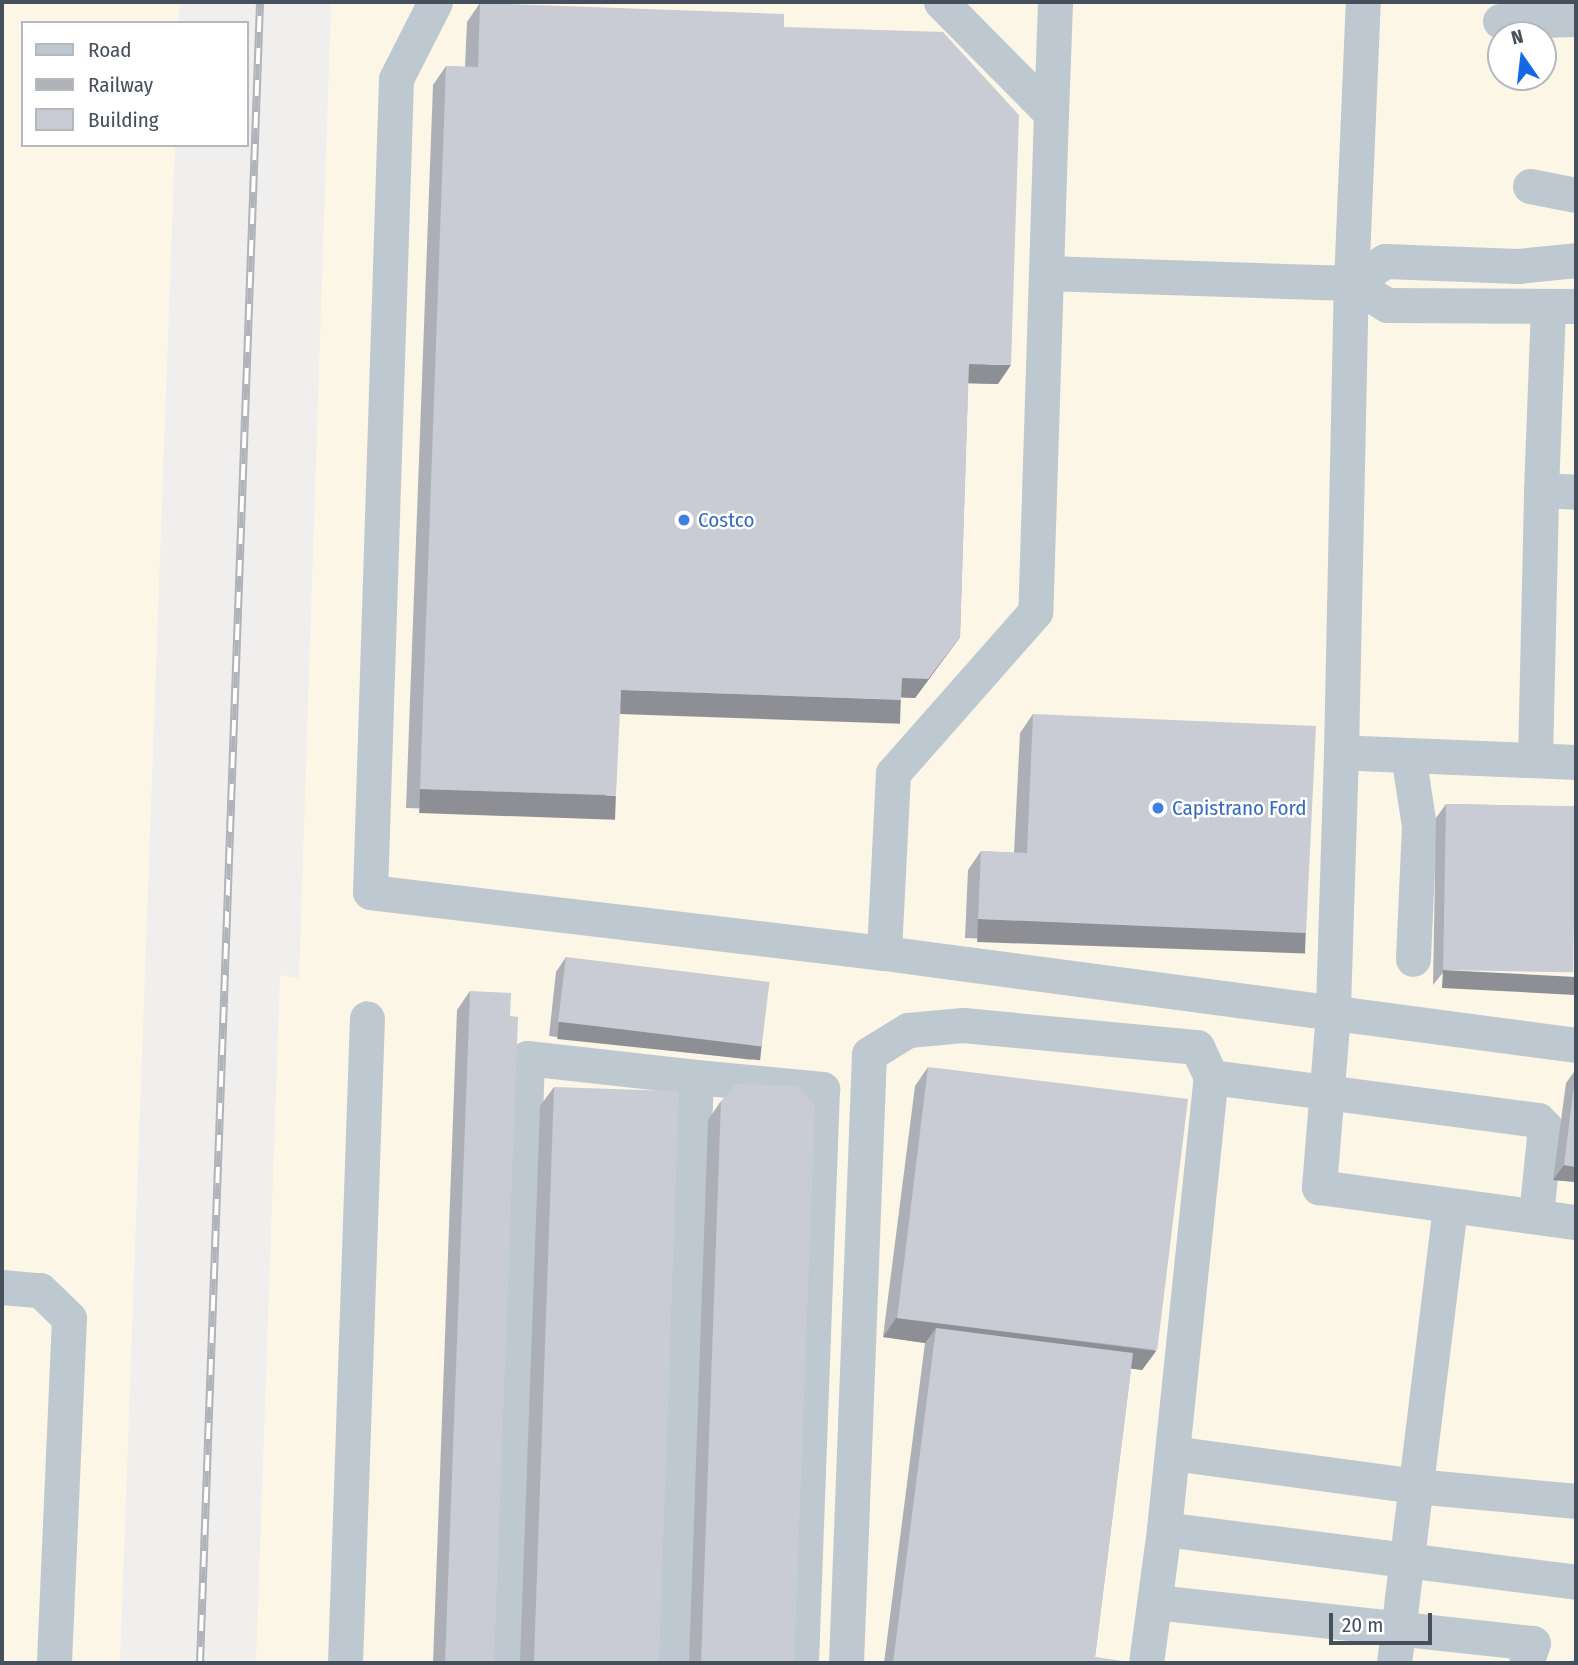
<!DOCTYPE html>
<style>
body{margin:0}
#map{position:relative;width:1578px;height:1665px;overflow:hidden;background:#f1eeee;font-family:"Fira Sans Condensed",sans-serif}
div>[style]{position:absolute}
[style*='--x']{left:calc(var(--x)*1px);top:calc(var(--y)*1px);width:calc(var(--w)*1px);rotate:calc(var(--a)*1deg)}
.commercial>*{inset:0;background:#fcf6e6}
.minor>*{height:35px;margin:-17.5px;padding:0 17.5px;transform-origin:17.5px;border-radius:17.5px;background:#bec8d0}
.rail>*{height:8px;margin-top:-4px;transform-origin:0;background:repeating-linear-gradient(90deg,#fff 0 16px,#b0b3b8 0 32px);box-sizing:border-box;border-block:2px solid #b0b3b8}
.wall>*{inset:0;background:#adafb6}
.shaded-wall>*{inset:0;background:#8d8f94;transform-origin:0 0}
.building>*{inset:0;background:#c9ccd4;transform-origin:0 0}
.dots>*{width:19px;height:19px;translate:-50% -50%;box-sizing:border-box;border:4px solid #fff;border-radius:50%}
span{translate:-50% -50%;white-space:nowrap;text-align:center;line-height:1.15;-webkit-text-stroke:5px #fff;paint-order:stroke}
.shop-label{font-size:21px;color:#366cbe}
.left{translate:0 -50%;text-align:left}
.frame{position:absolute;inset:0;border:4px solid #45505c;pointer-events:none}
.legend{position:absolute;left:21px;top:21px;width:228px;height:126px;box-sizing:border-box;background:#fff;border:2px solid #b5b9be;margin:0;padding:9px 12px;list-style:none;font-size:21px;color:#45505c}
.legend li{display:flex;align-items:center;gap:14px;height:35px}
.legend b{width:35px;border:2px solid #b5b9be}
.north{position:absolute;left:1487px;top:21px;width:70px;height:70px;box-sizing:border-box;background:#fff;border:2px solid #b5b9be;border-radius:50%;rotate:346deg;font-size:19px;font-weight:700;line-height:28px;text-align:center;color:#45505c}
.north::after{content:'';display:block;margin:auto;width:24px;height:32px;background:#1468e4;clip-path:polygon(50% 0,100% 100%,50% 72%,0 100%)}
.scale{position:absolute;left:1329px;top:1613px;width:103px;height:32px;box-sizing:border-box;border:4px solid #45505c;border-top:0;padding-left:9px;font-size:21px;line-height:24px;white-space:nowrap;color:#45505c;-webkit-text-stroke:5px #fff;paint-order:stroke}
</style>
<div id="map">
<div class="commercial">
<i style="clip-path:polygon(2px 2px,180px 2px,179px 23px,23px 23px,23px 145px,175px 145px,120px 1663px,2px 1663px)"></i>
<i style="clip-path:polygon(evenodd,331px 2px,1576px 2px,1576px 1646px,1570px 1663px,256px 1663px,280px 975px,299px 978px,331px 2px,1501px 35px,1543px 35px,1543px 77px,1501px 77px,1501px 35px)"></i>
</div>
<div class="minor">
<i style="--x:435;--y:2;--w:86;--a:116.9"></i>
<i style="--x:396;--y:79;--w:813;--a:91.83"></i>
<i style="--x:370;--y:892;--w:518;--a:6.77"></i>
<i style="--x:941;--y:2;--w:156;--a:45.3"></i>
<i style="--x:1051;--y:113;--w:499;--a:91.8"></i>
<i style="--x:1035;--y:612;--w:215;--a:131.4"></i>
<i style="--x:893;--y:773;--w:180;--a:92.9"></i>
<i style="--x:884;--y:953;--w:698;--a:7.57"></i>
<i style="--x:1500;--y:21;--w:76;--a:-1.5"></i>
<i style="--x:1051;--y:113;--w:111;--a:-87.9"></i>
<i style="--x:1530;--y:186;--w:47;--a:11.1"></i>
<i style="--x:1046;--y:273;--w:305;--a:1.9"></i>
<i style="--x:1351;--y:283;--w:42;--a:31.4"></i>
<i style="--x:1387;--y:305;--w:189;--a:0.3"></i>
<i style="--x:1351;--y:283;--w:40;--a:-32.9"></i>
<i style="--x:1385;--y:261;--w:133;--a:2.2"></i>
<i style="--x:1518;--y:266;--w:58;--a:-5.9"></i>
<i style="--x:1548;--y:308;--w:182;--a:92.2"></i>
<i style="--x:1541;--y:490;--w:35;--a:3"></i>
<i style="--x:1341;--y:752;--w:469;--a:-88.8"></i>
<i style="--x:1351;--y:283;--w:281;--a:-87.6"></i>
<i style="--x:1408;--y:755;--w:72;--a:81.2"></i>
<i style="--x:1419;--y:826;--w:133;--a:92.6"></i>
<i style="--x:1535;--y:760;--w:270;--a:-88.7"></i>
<i style="--x:1576;--y:762;--w:235;--a:-177.6"></i>
<i style="--x:1341;--y:752;--w:261;--a:91.8"></i>
<i style="--x:1333;--y:1013;--w:175;--a:94.6"></i>
<i style="--x:1319;--y:1187;--w:259;--a:7.8"></i>
<i style="--x:696;--y:1077;--w:127;--a:5.4"></i>
<i style="--x:822;--y:1089;--w:574;--a:92.1"></i>
<i style="--x:2;--y:1287;--w:38;--a:5"></i>
<i style="--x:40;--y:1290;--w:40;--a:44"></i>
<i style="--x:69;--y:1318;--w:345;--a:92.5"></i>
<i style="--x:1172;--y:1453;--w:245;--a:7.7"></i>
<i style="--x:1415;--y:1486;--w:162;--a:5.3"></i>
<i style="--x:1164;--y:1529;--w:454;--a:-84.1"></i>
<i style="--x:1211;--y:1077;--w:330;--a:7.5"></i>
<i style="--x:1538;--y:1120;--w:10;--a:45"></i>
<i style="--x:1545;--y:1127;--w:89;--a:95.8"></i>
<i style="--x:1155;--y:1602;--w:380;--a:6.2"></i>
<i style="--x:1533;--y:1643;--w:21;--a:109"></i>
<i style="--x:345;--y:1663;--w:645;--a:-88.05"></i>
<i style="--x:506;--y:1663;--w:605;--a:-88.01"></i>
<i style="--x:527;--y:1058;--w:170;--a:6.4"></i>
<i style="--x:696;--y:1077;--w:586;--a:92.15"></i>
<i style="--x:846;--y:1663;--w:609;--a:-87.84"></i>
<i style="--x:869;--y:1054;--w:46;--a:-31.6"></i>
<i style="--x:908;--y:1030;--w:55;--a:-5.2"></i>
<i style="--x:963;--y:1025;--w:235;--a:5.4"></i>
<i style="--x:1197;--y:1047;--w:33;--a:65"></i>
<i style="--x:1146;--y:1663;--w:135;--a:-82.3"></i>
<i style="--x:1164;--y:1529;--w:415;--a:7.3"></i>
<i style="--x:1394;--y:1663;--w:461;--a:-83"></i>
</div>
<div class="rail">
<i style="--x:200;--y:1663;--w:1662;--a:-87.93"></i>
</div>
<div class="wall">
<i style="clip-path:polygon(480px 3px,784px 27px,998px 384px,968px 383px,960px 637px,915px 698px,901px 697px,888px 719px,620px 709px,603px 814px,406px 808px,433px 85px,446px 66px,465px 67px,467px 22px)"></i>
<i style="clip-path:polygon(1033px 714px,1293px 952px,965px 938px,968px 870px,981px 851px,1014px 853px,1020px 733px)"></i>
<i style="clip-path:polygon(1446px 804px,1576px 807px,1433px 985px,1436px 818px)"></i>
<i style="clip-path:polygon(566px 957px,752px 1060px,549px 1036px,556px 972px)"></i>
<i style="clip-path:polygon(470px 991px,494px 1663px,433px 1663px,457px 1010px)"></i>
<i style="clip-path:polygon(928px 1067px,1156px 1351px,1142px 1370px,1131px 1368px,1095px 1657px,1129px 1663px,884px 1663px,925px 1343px,883px 1337px,915px 1086px)"></i>
<i style="clip-path:polygon(1576px 1069px,1576px 1182px,1553px 1180px,1566px 1083px)"></i>
<i style="clip-path:polygon(554px 1087px,659px 1663px,520px 1663px,540px 1106px)"></i>
<i style="clip-path:polygon(721px 1101px,794px 1663px,689px 1663px,708px 1120px)"></i>
</div>
<div class="shaded-wall">
<i style="clip-path:polygon(969px 364px,1011px 365px,998px 384px,955px 383px)"></i>
<i style="clip-path:polygon(960px 637px,915px 698px,889px 697px,902px 678px)"></i>
<i style="left:621px;top:690px;width:280px;height:24px;rotate:2deg"></i>
<i style="left:420px;top:789px;width:196px;height:24px;rotate:2deg"></i>
<i style="left:978px;top:919px;width:328px;height:23px;rotate:2deg"></i>
<i style="left:1443px;top:970px;width:133px;height:18px;rotate:3deg"></i>
<i style="left:559px;top:1022px;width:204px;height:17px;rotate:6deg"></i>
<i style="clip-path:polygon(1564px 1165px,1576px 1167px,1576px 1182px,1553px 1180px)"></i>
<i style="clip-path:polygon(896px 1318px,1156px 1351px,1142px 1370px,934px 1344px,936px 1328px,925px 1343px,883px 1337px)"></i>
</div>
<div class="building">
<i style="clip-path:polygon(480px 3px,784px 14px,784px 27px,943px 32px,1019px 115px,1011px 365px,969px 364px,960px 637px,928px 679px,902px 678px,901px 700px,621px 690px,616px 795px,420px 789px,446px 66px,478px 67px)"></i>
<i style="clip-path:polygon(1033px 714px,1316px 726px,1306px 933px,978px 919px,981px 851px,1027px 853px)"></i>
<i style="left:1446px;top:804px;width:130px;height:166px;rotate:1deg"></i>
<i style="left:566px;top:957px;width:205px;height:65px;rotate:7deg"></i>
<i style="clip-path:polygon(470px 991px,511px 993px,510px 1016px,518px 1017px,494px 1663px,445px 1663px)"></i>
<i style="left:928px;top:1067px;width:262px;height:253px;rotate:7deg"></i>
<i style="clip-path:polygon(1576px 1069px,1576px 1167px,1564px 1165px)"></i>
<i style="clip-path:polygon(736px 1084px,797px 1086px,815px 1104px,794px 1663px,701px 1663px,721px 1101px)"></i>
<i style="left:554px;top:1087px;width:125px;height:576px;rotate:2deg"></i>
<i style="clip-path:polygon(936px 1328px,1133px 1353px,1095px 1657px,1130px 1662px,1129px 1663px,893px 1663px)"></i>
</div>
<div class="dots">
<i style="left:684px;top:520px;background:#3f7fe0"></i>
<i style="left:1158px;top:808px;background:#3f7fe0"></i>
</div>
<div class="shop-label">
<span class="left" style="left:698px;top:520px">Costco</span>
<span class="left" style="left:1172px;top:808px">Capistrano Ford</span>
</div>
<div class="frame"></div>
<ul class="legend">
<li><b style="height:9px;background:#bec8d0"></b>Road</li>
<li><b style="height:9px;background:#b0b3b8"></b>Railway</li>
<li><b style="height:19px;background:#c9ccd4"></b>Building</li>
</ul>
<div class="north">N</div>
<div class="scale">20 m</div>
</div>
